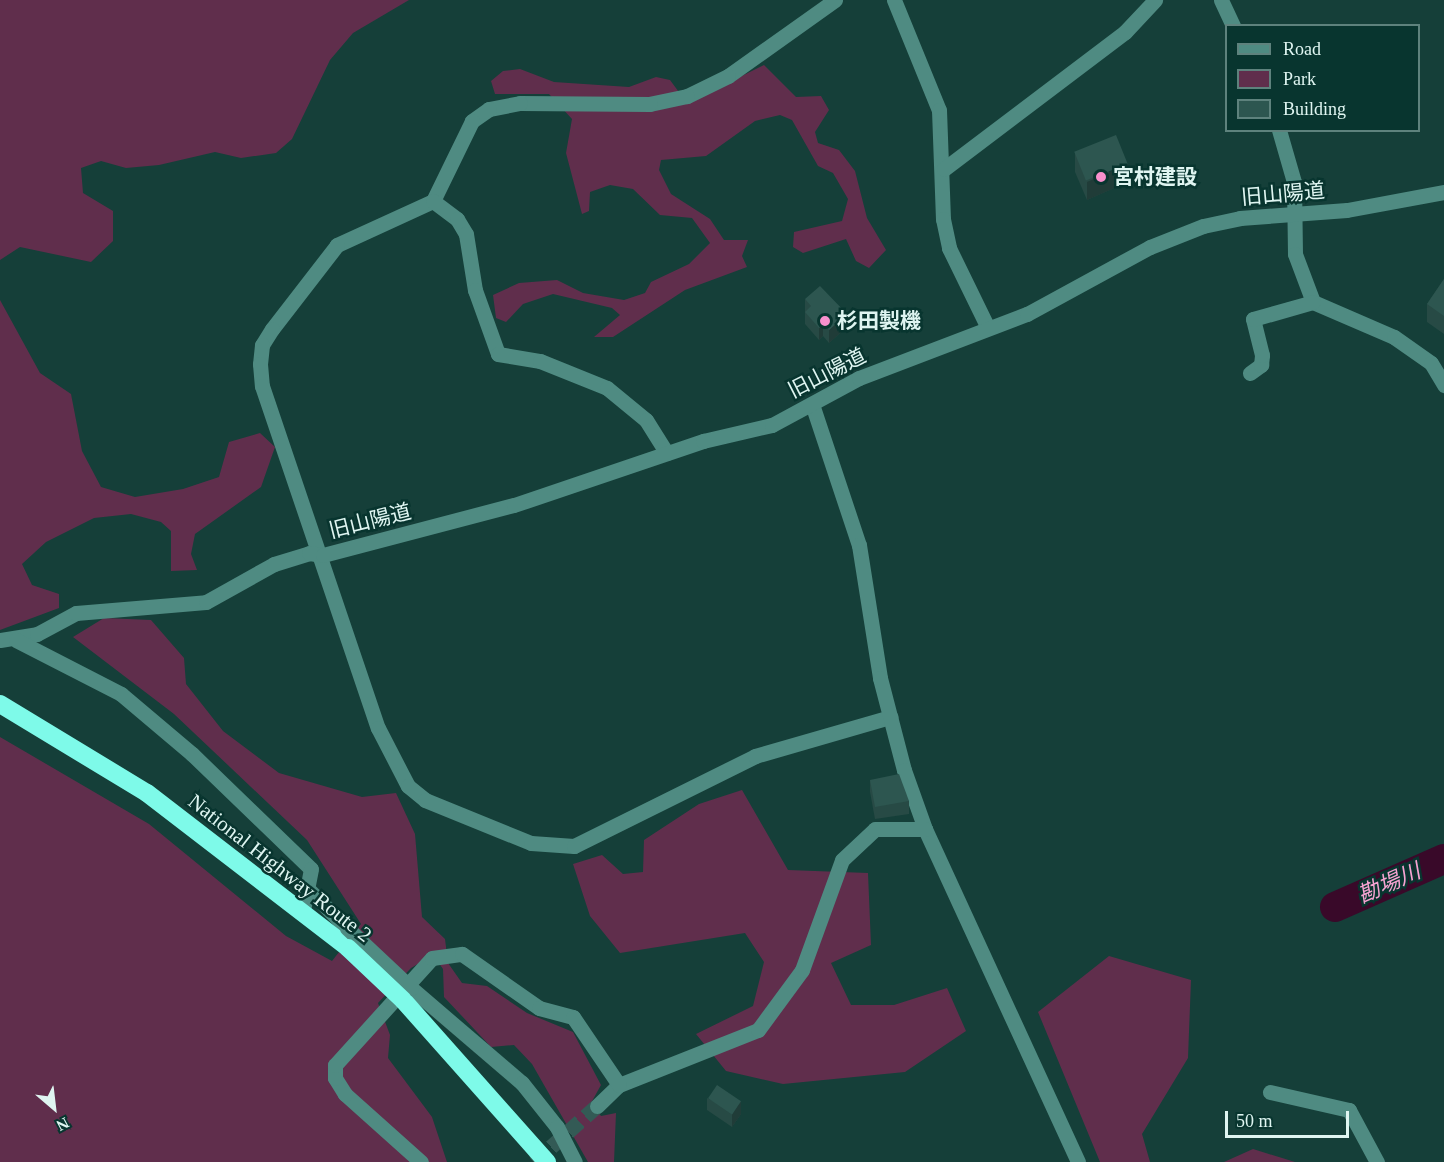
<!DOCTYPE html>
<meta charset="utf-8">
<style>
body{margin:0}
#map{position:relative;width:1444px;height:1162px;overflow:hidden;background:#153f39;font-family:"Times New Roman","Noto Sans JP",serif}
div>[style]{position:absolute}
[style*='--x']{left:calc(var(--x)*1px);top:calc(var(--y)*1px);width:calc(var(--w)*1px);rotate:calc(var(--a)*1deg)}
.green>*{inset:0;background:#602e4c}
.river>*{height:30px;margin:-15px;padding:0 15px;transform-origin:15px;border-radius:15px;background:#390929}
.minor-tunnel>*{height:15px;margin-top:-7.5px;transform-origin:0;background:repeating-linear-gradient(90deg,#335a55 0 15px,transparent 0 23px)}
.minor>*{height:15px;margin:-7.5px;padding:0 7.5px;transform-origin:7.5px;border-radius:7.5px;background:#4f8b82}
.highway>*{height:18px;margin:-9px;padding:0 9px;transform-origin:9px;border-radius:9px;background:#7efae9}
.minor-bridge>*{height:15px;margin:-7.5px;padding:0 7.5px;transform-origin:7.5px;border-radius:7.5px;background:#4f8b82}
.highway-bridge>*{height:18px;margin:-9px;padding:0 9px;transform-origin:9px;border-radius:9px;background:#7efae9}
.wall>*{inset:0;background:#274a45}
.shaded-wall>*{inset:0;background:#203c38}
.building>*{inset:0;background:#2d5650;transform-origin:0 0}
.dots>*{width:16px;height:16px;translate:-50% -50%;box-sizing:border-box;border:3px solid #08352f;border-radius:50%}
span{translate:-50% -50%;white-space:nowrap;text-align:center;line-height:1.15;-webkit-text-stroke:5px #08352f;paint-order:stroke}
.poi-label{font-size:21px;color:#dff5f1;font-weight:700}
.left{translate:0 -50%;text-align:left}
.street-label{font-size:21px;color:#dff5f1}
.water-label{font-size:22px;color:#f6a3d2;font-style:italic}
.legend{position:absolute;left:1225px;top:24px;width:195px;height:108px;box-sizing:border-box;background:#08352f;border:2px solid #5e827d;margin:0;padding:8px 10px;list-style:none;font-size:18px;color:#dff5f1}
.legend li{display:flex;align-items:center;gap:12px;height:30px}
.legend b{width:30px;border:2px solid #5e827d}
.north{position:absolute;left:24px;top:1078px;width:60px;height:60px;-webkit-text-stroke:4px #08352f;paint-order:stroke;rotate:152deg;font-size:16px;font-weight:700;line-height:24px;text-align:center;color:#dff5f1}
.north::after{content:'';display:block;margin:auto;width:21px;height:27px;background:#dff5f1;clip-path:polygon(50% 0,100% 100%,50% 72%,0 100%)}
.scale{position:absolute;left:1225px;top:1111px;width:124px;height:27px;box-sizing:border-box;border:3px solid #dff5f1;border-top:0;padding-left:8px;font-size:18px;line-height:21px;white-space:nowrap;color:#dff5f1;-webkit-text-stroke:4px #08352f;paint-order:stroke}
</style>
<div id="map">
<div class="green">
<i style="clip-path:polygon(0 0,409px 0,353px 33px,330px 60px,292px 139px,276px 153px,241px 158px,215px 152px,159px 165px,126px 168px,101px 161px,81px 168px,83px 193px,113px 211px,113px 241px,91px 262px,20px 247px,0 260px)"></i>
<i style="clip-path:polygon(764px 65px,796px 97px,821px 96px,829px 110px,815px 132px,818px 143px,839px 150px,855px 171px,867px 218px,886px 250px,869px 268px,856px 261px,846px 239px,803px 253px,793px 247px,794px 232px,842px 221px,848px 199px,833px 173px,818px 166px,792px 120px,780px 115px,755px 121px,706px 156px,661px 160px,659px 170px,671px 194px,710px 219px,724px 240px,748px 240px,742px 256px,747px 267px,685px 290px,613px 337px,594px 337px,620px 315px,612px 308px,553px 294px,523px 304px,506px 322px,496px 318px,493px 295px,519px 283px,557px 280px,583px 293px,624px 300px,645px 293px,651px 282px,689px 264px,710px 243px,692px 218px,660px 215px,633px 189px,610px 185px,590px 192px,589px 211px,582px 214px,566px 153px,572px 119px,549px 94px,495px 94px,491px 81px,503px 71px,520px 69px,554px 82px,629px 87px,656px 77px,670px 80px,687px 103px)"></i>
<i style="clip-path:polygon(0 300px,40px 373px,71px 394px,82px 451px,101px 487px,135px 497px,183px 489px,219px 477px,229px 442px,260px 433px,275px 447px,261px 487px,195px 534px,191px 554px,197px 570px,171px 571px,171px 531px,161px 522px,131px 514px,94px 518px,46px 542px,22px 564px,32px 585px,59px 594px,59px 608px,0 630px)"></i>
<i style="clip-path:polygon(104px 618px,151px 620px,184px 658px,186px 684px,223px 731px,279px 773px,362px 797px,396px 793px,415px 834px,422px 917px,445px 939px,448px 963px,462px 983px,487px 986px,527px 1013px,573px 1032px,601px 1085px,591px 1103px,601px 1116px,616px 1113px,614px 1162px,588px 1162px,532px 1064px,514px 1045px,491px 1047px,444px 997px,443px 969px,433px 955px,411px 968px,378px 1003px,390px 1035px,388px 1058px,432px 1117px,447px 1162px,0 1162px,0 737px,149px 824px,286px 936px,332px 961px,361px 924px,307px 840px,174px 714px,73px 637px)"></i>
<i style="clip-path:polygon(742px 790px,788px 870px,868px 873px,871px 945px,831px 963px,851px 1005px,894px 1005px,947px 988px,966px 1031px,905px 1072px,783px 1084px,726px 1071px,696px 1034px,753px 1006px,764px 962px,745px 933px,620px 953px,590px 916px,573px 864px,602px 855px,623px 874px,643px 872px,644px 840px,699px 804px)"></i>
<i style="clip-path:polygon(1109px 956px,1191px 980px,1188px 1058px,1142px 1134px,1150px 1162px,1100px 1162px,1038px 1012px)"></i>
<i style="clip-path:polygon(1253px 1149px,1295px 1162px,1224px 1162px)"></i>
</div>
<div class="river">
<i style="--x:1335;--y:907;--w:119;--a:-23.8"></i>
</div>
<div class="minor-tunnel">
<i style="--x:534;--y:1162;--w:84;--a:-41.6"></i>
</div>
<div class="minor">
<i style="--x:835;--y:0;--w:131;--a:144.6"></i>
<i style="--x:728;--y:76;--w:46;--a:154"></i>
<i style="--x:687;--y:96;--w:38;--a:168"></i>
<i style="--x:650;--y:104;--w:130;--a:-179.6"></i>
<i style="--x:520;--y:103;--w:32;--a:169"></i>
<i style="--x:489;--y:109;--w:21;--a:145"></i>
<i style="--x:472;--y:121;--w:89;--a:116"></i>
<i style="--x:433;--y:201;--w:106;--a:155.4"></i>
<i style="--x:337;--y:245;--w:106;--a:127.7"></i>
<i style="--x:272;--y:329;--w:19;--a:122"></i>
<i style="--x:262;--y:345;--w:19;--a:96"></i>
<i style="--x:260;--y:364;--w:22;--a:85"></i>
<i style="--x:262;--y:386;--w:361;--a:71.3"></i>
<i style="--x:378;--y:728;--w:65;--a:62.7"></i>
<i style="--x:408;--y:786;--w:22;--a:39"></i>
<i style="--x:425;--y:800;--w:114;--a:22.1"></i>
<i style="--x:531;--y:843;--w:43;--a:4"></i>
<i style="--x:574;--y:846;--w:202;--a:-26.4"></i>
<i style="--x:755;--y:756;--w:141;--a:-16.1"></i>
<i style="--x:894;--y:0;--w:119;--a:67.8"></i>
<i style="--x:939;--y:110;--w:109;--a:87.9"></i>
<i style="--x:943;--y:219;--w:30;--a:78"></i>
<i style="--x:949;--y:248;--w:89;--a:64"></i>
<i style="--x:1221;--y:0;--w:29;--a:65"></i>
<i style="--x:1279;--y:130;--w:54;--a:73.9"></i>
<i style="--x:1294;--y:182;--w:72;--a:89.2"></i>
<i style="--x:1295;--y:254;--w:51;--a:69.4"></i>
<i style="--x:1313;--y:302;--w:88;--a:23.4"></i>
<i style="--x:1394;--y:337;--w:45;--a:35.1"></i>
<i style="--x:1431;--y:363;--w:26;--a:59"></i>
<i style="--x:944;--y:169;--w:227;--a:-37.1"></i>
<i style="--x:1125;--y:32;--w:44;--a:-46.8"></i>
<i style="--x:433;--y:201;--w:30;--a:37"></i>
<i style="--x:457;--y:219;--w:17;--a:59"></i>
<i style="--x:466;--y:234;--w:57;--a:80.9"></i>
<i style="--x:475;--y:290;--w:68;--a:70.2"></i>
<i style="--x:498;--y:354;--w:43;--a:9.5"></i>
<i style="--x:540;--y:361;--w:72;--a:21.9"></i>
<i style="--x:607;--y:388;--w:50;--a:39.4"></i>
<i style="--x:646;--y:420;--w:39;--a:58"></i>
<i style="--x:1250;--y:373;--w:14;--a:-36"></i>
<i style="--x:1261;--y:365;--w:10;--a:-84"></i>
<i style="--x:1262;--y:355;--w:37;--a:-104"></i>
<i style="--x:1253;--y:319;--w:62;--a:-15.8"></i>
<i style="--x:812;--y:404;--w:149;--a:71.6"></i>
<i style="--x:859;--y:545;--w:135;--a:81"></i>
<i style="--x:880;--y:678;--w:95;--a:75.4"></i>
<i style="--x:904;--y:770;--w:63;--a:70.4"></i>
<i style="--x:925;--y:829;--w:366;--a:65.3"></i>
<i style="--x:0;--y:640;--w:37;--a:-9"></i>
<i style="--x:37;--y:634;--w:44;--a:-28.3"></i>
<i style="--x:76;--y:613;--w:130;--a:-4.8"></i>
<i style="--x:206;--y:602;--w:78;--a:-29.2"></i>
<i style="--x:274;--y:564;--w:37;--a:-17"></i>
<i style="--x:309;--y:553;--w:14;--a:8"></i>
<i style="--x:323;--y:555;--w:197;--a:-14.7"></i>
<i style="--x:514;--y:505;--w:200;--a:-18.7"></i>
<i style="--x:703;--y:441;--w:71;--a:-13.1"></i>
<i style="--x:772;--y:425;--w:99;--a:-28.4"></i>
<i style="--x:859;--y:378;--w:180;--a:-20.9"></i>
<i style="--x:1027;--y:314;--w:140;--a:-28.6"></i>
<i style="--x:1150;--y:247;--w:57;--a:-21.6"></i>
<i style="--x:1203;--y:226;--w:38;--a:-12"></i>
<i style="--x:1240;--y:218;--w:107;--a:-4.3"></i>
<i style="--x:1347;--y:210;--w:99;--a:-10.5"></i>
<i style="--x:16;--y:640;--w:118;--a:27.2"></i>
<i style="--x:121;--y:694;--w:93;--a:40.2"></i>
<i style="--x:192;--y:754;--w:165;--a:44"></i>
<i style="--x:311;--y:869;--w:42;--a:101"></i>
<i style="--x:309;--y:890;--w:54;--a:45"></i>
<i style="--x:411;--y:988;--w:146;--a:40.6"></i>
<i style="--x:522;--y:1083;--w:56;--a:51.5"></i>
<i style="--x:557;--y:1127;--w:39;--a:63"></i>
<i style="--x:1270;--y:1092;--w:81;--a:12.8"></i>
<i style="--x:1349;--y:1110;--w:59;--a:61.7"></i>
<i style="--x:597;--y:1106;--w:30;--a:-44"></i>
<i style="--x:619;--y:1085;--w:149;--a:-21.6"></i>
<i style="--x:758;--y:1030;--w:74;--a:-53.7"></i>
<i style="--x:802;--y:970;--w:117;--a:-70"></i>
<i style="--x:842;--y:860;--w:45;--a:-43.2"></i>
<i style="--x:875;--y:829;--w:50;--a:0"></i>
<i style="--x:421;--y:1162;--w:102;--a:-138.2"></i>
<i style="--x:345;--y:1094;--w:19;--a:-122"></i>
<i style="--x:335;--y:1078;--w:13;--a:-90"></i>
<i style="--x:335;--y:1065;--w:144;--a:-47.8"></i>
<i style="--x:432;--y:958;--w:30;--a:-8"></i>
<i style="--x:462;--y:954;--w:94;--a:35"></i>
<i style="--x:539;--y:1008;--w:35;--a:15"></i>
<i style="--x:573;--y:1017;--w:82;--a:55.9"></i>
</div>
<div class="highway">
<i style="--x:0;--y:704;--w:172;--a:31.2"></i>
<i style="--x:147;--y:793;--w:254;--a:37.6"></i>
<i style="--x:403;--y:1000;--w:217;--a:48.4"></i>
</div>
<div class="minor-bridge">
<i style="--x:347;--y:928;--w:88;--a:43.2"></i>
</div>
<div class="highway-bridge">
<i style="--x:348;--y:948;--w:76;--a:43.4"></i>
</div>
<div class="wall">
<i style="clip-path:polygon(1075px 153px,1128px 182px,1087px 200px,1075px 172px)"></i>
<i style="clip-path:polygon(1444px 279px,1444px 334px,1427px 322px,1427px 304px)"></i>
<i style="clip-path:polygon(805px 299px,847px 327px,829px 343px,823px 336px,819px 340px,805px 324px)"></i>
<i style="clip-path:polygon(870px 780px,909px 801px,909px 814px,875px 819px,870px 792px)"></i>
<i style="clip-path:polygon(707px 1098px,741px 1114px,732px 1127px,707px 1110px)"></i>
</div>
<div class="shaded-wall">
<i style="clip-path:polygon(1128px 164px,1128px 182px,1087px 200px,1087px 182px)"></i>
<i style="clip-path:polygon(847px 314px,847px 327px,829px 343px,829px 330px)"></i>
<i style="clip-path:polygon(823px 324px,823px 336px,819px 340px,819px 328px)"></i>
<i style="clip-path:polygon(741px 1101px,741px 1114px,732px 1127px,732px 1114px)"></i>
</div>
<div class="building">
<i style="left:1116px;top:135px;width:31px;height:45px;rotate:68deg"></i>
<i style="clip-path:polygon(1444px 279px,1444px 316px,1427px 304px)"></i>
<i style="clip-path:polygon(820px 286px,847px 314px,829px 330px,823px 324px,819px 328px,805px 312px,811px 306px,805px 299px)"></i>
<i style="clip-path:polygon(899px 774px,909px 801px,875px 807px,870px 780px)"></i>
<i style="left:717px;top:1085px;width:29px;height:16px;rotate:34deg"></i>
</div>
<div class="dots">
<i style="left:1101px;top:177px;background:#f790cd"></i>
<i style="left:825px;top:321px;background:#f790cd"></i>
</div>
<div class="poi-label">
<span class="left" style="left:1113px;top:177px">宮村建設</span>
<span class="left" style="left:837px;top:321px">杉田製機</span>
</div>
<div class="street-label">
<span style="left:1283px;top:194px;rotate:-5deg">旧山陽道</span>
<span style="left:827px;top:373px;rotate:-27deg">旧山陽道</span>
<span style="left:370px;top:521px;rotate:-14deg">旧山陽道</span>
<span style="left:280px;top:868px;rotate:38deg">National Highway Route 2</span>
</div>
<div class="water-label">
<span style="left:1389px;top:883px;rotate:-24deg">勘場川</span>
</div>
<ul class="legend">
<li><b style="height:8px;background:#4f8b82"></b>Road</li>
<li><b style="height:16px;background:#602e4c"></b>Park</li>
<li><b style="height:16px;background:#2d5650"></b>Building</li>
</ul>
<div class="north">N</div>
<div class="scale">50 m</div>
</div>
